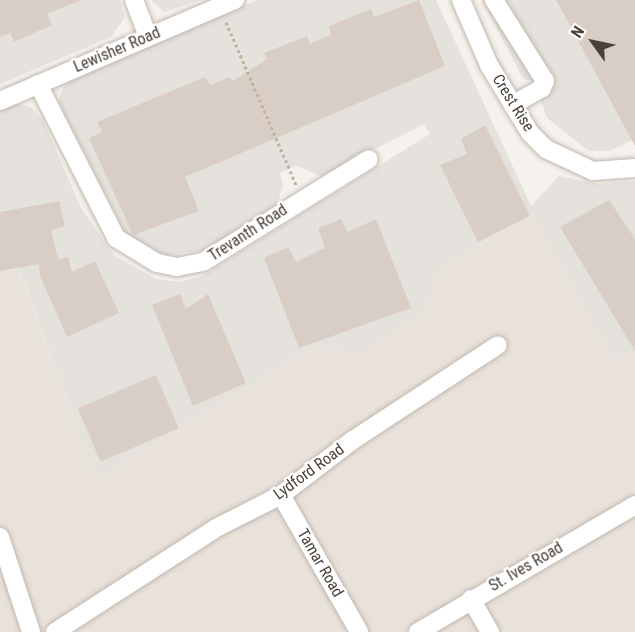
<!DOCTYPE html>
<style>
body{margin:0}
#map{position:relative;width:635px;height:632px;overflow:hidden;background:#f5f1ed;font-family:"Roboto Condensed",sans-serif}
div>[style]{position:absolute}
[style*='--x']{left:calc(var(--x)*1px);top:calc(var(--y)*1px);width:calc(var(--w)*1px);rotate:calc(var(--a)*1deg)}
.residential>*{inset:0;background:#e9e2db}
.industrial>*{inset:0;background:#e5e1dd}
.building>*{inset:0;background:#d9cec5;transform-origin:0 0}
.path>*{height:3px;margin-top:-1.5px;transform-origin:0;background:repeating-linear-gradient(90deg,#c1b1a1 0 3px,transparent 0 6px)}
.roads{filter:drop-shadow(0 0 2px #c1b8af) drop-shadow(0 0 2px #c1b8af)}
.minor>*{height:18px;margin:-9px;padding:0 9px;transform-origin:9px;border-radius:9px;background:#fff}
span{translate:-50% -50%;white-space:nowrap;text-align:center;line-height:1.15;-webkit-text-stroke:4.5px #fff;paint-order:stroke}
.street-label{font-size:16px;color:#4a413a}
.north{position:absolute;left:563px;top:12px;width:60px;height:60px;-webkit-text-stroke:4px #fff;paint-order:stroke;rotate:303deg;font-size:16px;font-weight:700;line-height:24px;text-align:center;color:#4a413a}
.north::after{content:'';display:block;margin:auto;width:21px;height:27px;background:#4a413a;clip-path:polygon(50% 0,100% 100%,50% 72%,0 100%)}
</style>
<div id="map">
<div class="residential">
<i style="clip-path:polygon(534px 212px,614px 361px,635px 347px,635px 632px,0 632px,0 271px,17px 265px,96px 479px,313px 346px,357px 354px,436px 271px)"></i>
</div>
<div class="industrial">
<i style="clip-path:polygon(0 0,120px 0,125px 17px,111px 37px,0 84px)"></i>
<i style="clip-path:polygon(151px 0,201px 0,164px 12px)"></i>
<i style="clip-path:polygon(257px 0,436px 0,531px 206px,559px 176px,599px 184px,635px 181px,635px 347px,614px 361px,533px 212px,436px 271px,422px 313px,357px 354px,313px 346px,96px 479px,18px 266px,0 271px,0 110px,15px 103px,32px 108px,43px 120px,81px 208px,115px 256px,156px 279px,179px 282px,202px 276px,430px 134px,424px 124px,321px 176px,296px 166px,280px 173px,283px 185px,277px 205px,206px 250px,168px 255px,149px 250px,126px 234px,64px 115px,59px 100px,63px 87px,72px 79px)"></i>
<i style="clip-path:polygon(482px 0,635px 0,634px 139px,610px 151px,589px 151px,547px 118px,533px 80px,524px 80px)"></i>
</div>
<div class="building">
<i style="clip-path:polygon(0 0,81px 0,47px 14px,52px 25px,14px 42px,10px 33px,0 37px)"></i>
<i style="clip-path:polygon(419px 0,445px 66px,185px 177px,199px 211px,133px 235px,89px 138px,102px 132px,97px 122px,205px 77px,210px 85px,230px 77px,233px 81px,267px 59px,264px 53px,307px 36px,310px 44px,331px 35px,329px 26px,371px 9px,374px 17px)"></i>
<i style="clip-path:polygon(556px 0,635px 0,635px 146px)"></i>
<i style="clip-path:polygon(485px 125px,530px 216px,478px 242px,440px 165px,467px 154px,461px 139px)"></i>
<i style="clip-path:polygon(609px 200px,635px 239px,635px 351px,560px 227px)"></i>
<i style="clip-path:polygon(59px 201px,65px 226px,51px 230px,58px 259px,68px 257px,72px 272px,95px 261px,119px 313px,67px 337px,40px 276px,39px 264px,0 271px,0 212px)"></i>
<i style="clip-path:polygon(341px 219px,348px 232px,376px 219px,411px 308px,299px 348px,264px 258px,288px 247px,296px 262px,325px 248px,318px 228px)"></i>
<i style="clip-path:polygon(180px 294px,186px 309px,208px 294px,246px 383px,193px 406px,152px 305px)"></i>
<i style="left:156px;top:375px;width:58px;height:85px;rotate:67deg"></i>
</div>
<div class="path">
<i style="--x:226;--y:22;--w:180;--a:66.7"></i>
</div>
<div class="roads">
<div class="minor">
<i style="--x:134;--y:0;--w:39;--a:69"></i>
<i style="--x:461;--y:0;--w:71;--a:66.7"></i>
<i style="--x:489;--y:65;--w:79;--a:58.9"></i>
<i style="--x:530;--y:133;--w:23;--a:45"></i>
<i style="--x:546;--y:149;--w:52;--a:25.1"></i>
<i style="--x:593;--y:171;--w:42;--a:-4.1"></i>
<i style="--x:494;--y:0;--w:96;--a:57.8"></i>
<i style="--x:545;--y:81;--w:8;--a:113"></i>
<i style="--x:542;--y:88;--w:34;--a:150"></i>
<i style="--x:38;--y:84;--w:173;--a:63.1"></i>
<i style="--x:116;--y:238;--w:48;--a:31.4"></i>
<i style="--x:157;--y:263;--w:20;--a:11"></i>
<i style="--x:177;--y:267;--w:26;--a:-11"></i>
<i style="--x:203;--y:262;--w:195;--a:-31.8"></i>
<i style="--x:0;--y:101;--w:256;--a:-23.3"></i>
<i style="--x:281;--y:495;--w:158;--a:60.3"></i>
<i style="--x:0;--y:537;--w:100;--a:71.9"></i>
<i style="--x:471;--y:599;--w:38;--a:60"></i>
<i style="--x:55;--y:632;--w:194;--a:-32.8"></i>
<i style="--x:218;--y:527;--w:71;--a:-26.9"></i>
<i style="--x:281;--y:495;--w:91;--a:-37.4"></i>
<i style="--x:353;--y:440;--w:173;--a:-33.2"></i>
<i style="--x:418;--y:632;--w:251;--a:-30.3"></i>
</div>
</div>
<div class="street-label">
<span style="left:117px;top:50px;rotate:-23deg">Lewisher Road</span>
<span style="left:513px;top:103px;rotate:58deg">Crest Rise</span>
<span style="left:248px;top:233px;rotate:-33deg">Trevanth Road</span>
<span style="left:309px;top:472px;rotate:-36deg">Lydford Road</span>
<span style="left:320px;top:563px;rotate:60deg">Tamar Road</span>
<span style="left:526px;top:567px;rotate:-30deg">St. Ives Road</span>
</div>
<div class="north">N</div>
</div>
